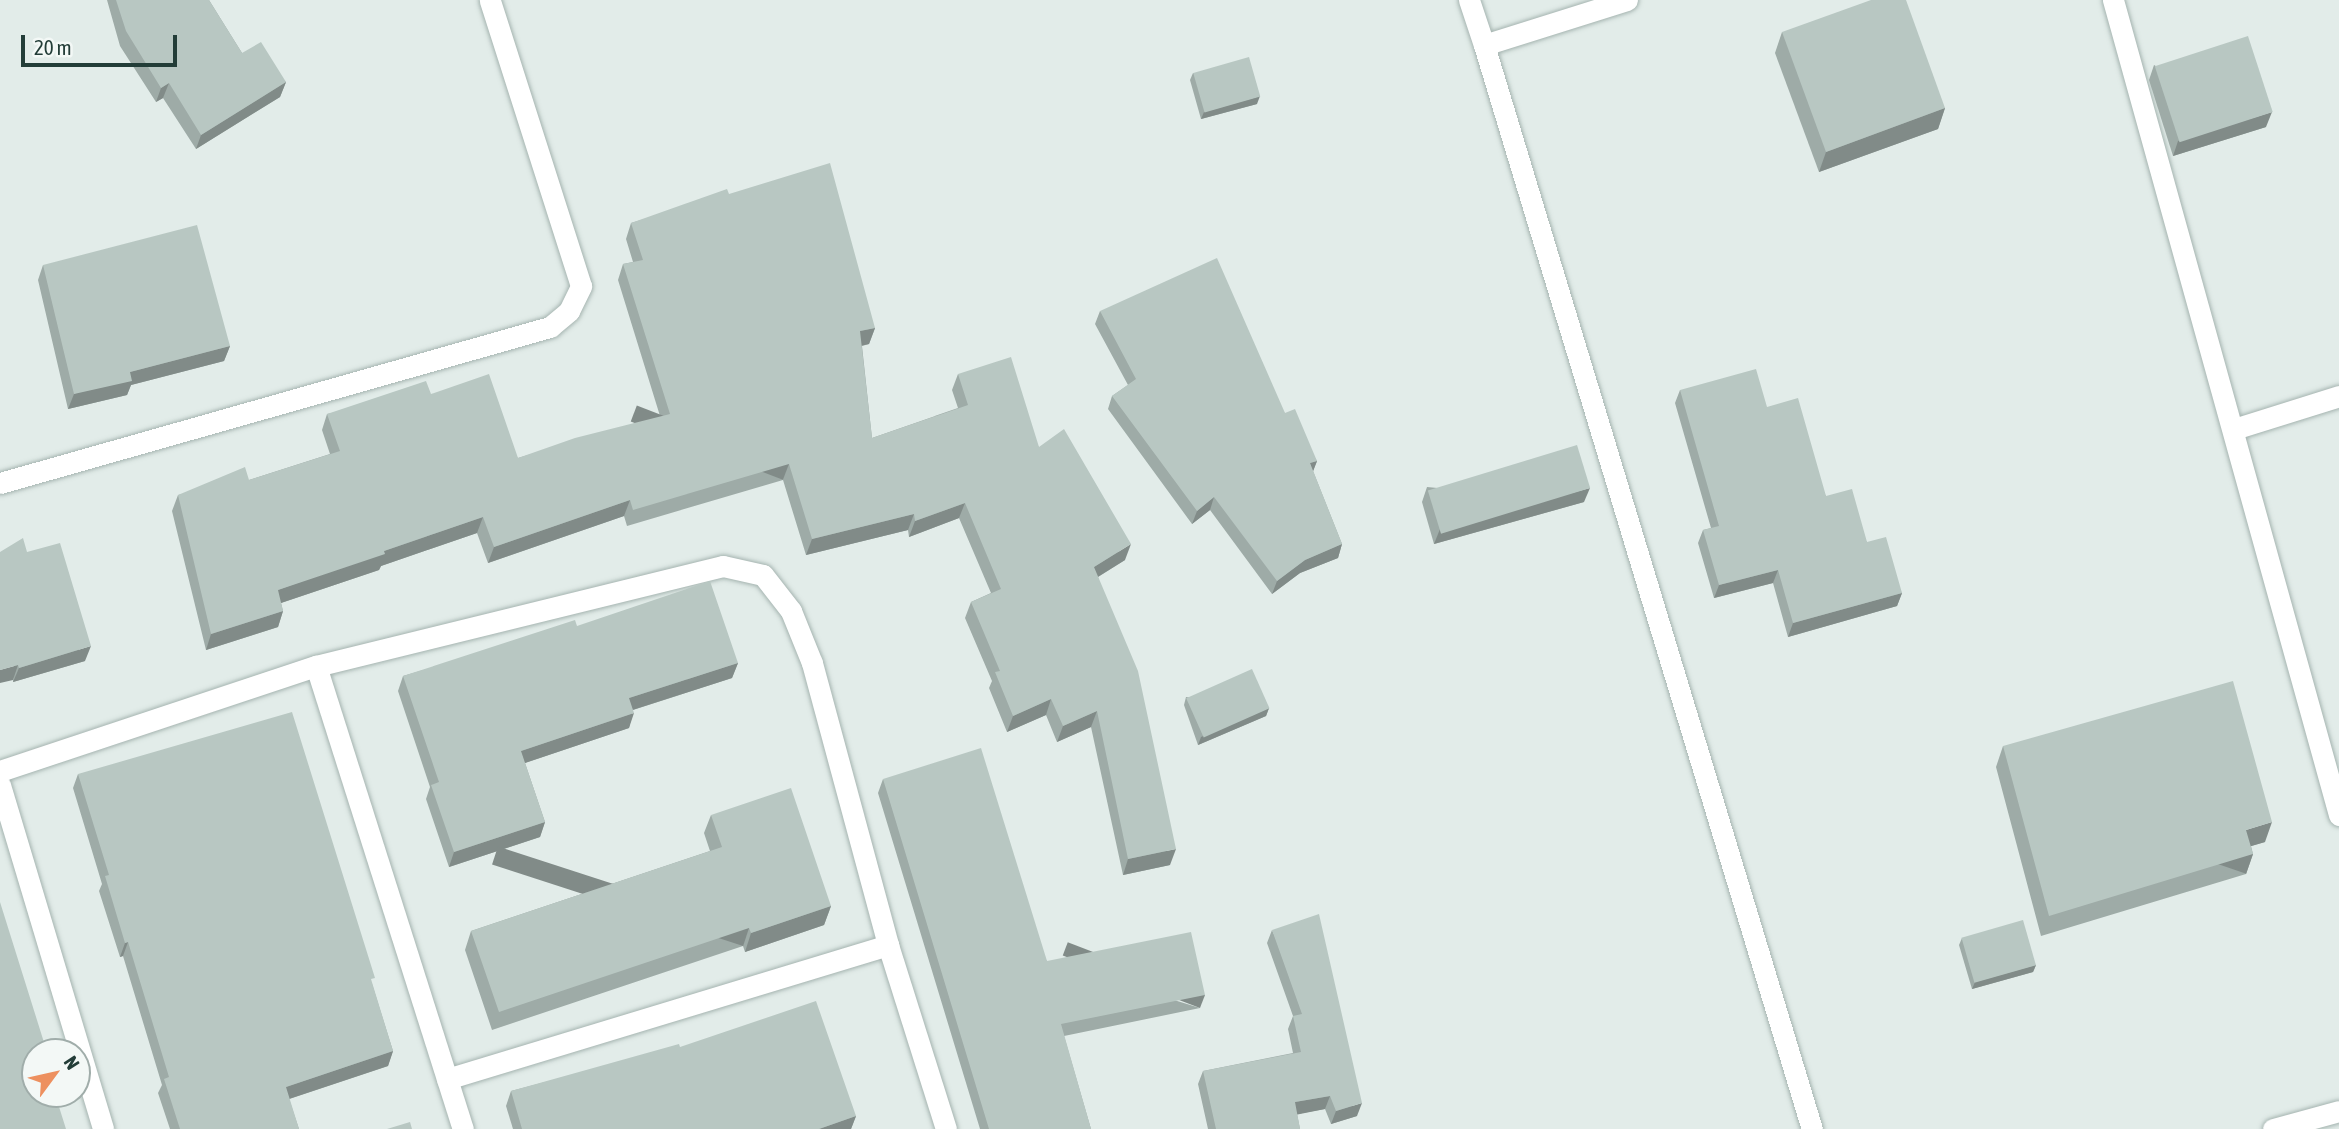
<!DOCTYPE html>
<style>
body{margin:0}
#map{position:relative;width:2339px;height:1129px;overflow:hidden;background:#e2ece9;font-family:"Asap Condensed",sans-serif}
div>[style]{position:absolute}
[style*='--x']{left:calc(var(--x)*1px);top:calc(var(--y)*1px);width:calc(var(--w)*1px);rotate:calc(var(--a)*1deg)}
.roads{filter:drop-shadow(0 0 2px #a5b4b0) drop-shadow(0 0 2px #a5b4b0)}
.minor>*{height:21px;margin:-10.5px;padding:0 10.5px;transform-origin:10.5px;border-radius:10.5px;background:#fff}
.wall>*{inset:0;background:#9eaba7}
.shaded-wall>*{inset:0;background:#818b88;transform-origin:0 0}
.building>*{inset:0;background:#b8c7c2;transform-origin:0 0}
span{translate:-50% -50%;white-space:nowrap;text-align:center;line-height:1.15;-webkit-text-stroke:5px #f3f8f6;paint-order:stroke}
.north{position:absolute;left:21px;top:1038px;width:70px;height:70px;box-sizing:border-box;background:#f3f8f6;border:2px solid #a0adaa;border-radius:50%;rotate:57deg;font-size:19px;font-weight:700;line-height:28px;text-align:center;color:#233d38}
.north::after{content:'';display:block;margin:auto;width:24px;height:32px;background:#ed905f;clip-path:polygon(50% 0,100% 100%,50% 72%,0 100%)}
.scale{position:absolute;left:21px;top:35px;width:156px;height:32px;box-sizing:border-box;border:4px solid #233d38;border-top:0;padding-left:9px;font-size:21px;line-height:24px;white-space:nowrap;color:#233d38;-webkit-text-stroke:5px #f3f8f6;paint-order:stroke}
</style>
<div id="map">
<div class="roads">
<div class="minor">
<i style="--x:1469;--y:0;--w:47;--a:71.6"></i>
<i style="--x:1627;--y:0;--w:150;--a:162.5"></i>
<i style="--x:1484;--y:45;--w:1133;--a:73.17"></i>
<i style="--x:2113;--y:0;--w:846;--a:74.5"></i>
<i style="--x:2234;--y:429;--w:110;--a:-17.4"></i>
<i style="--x:0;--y:483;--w:572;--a:-15.84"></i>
<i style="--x:550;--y:327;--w:25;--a:-40"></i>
<i style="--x:569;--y:311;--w:28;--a:-64"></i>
<i style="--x:581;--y:286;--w:300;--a:-107.7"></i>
<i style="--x:316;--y:666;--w:486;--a:72.4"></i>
<i style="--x:0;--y:771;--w:333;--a:-18.4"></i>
<i style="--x:316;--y:666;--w:419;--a:-13.8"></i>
<i style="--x:723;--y:566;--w:41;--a:12.7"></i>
<i style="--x:763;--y:575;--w:46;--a:52.1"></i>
<i style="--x:791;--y:611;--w:56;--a:68"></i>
<i style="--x:812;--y:663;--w:292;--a:74.9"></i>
<i style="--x:888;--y:945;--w:193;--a:72.5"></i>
<i style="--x:0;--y:785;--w:359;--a:73.3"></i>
<i style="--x:447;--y:1079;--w:461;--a:-16.9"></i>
<i style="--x:2273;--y:1129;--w:68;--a:-15.3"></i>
</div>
</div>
<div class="wall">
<i style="clip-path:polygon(107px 0,209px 0,242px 53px,286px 82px,280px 97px,196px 149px,163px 98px,156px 102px,120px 46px)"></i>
<i style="clip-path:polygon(1782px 32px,1945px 108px,1938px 129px,1819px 172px,1775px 53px)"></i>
<i style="clip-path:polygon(2154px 65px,2266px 127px,2173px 156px,2149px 80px)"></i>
<i style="clip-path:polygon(1193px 73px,1257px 104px,1201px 119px,1190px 80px)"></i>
<i style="clip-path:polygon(729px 194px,875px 328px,869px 344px,862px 346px,872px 438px,958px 408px,952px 390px,958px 374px,1039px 447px,1125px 560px,1098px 577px,1170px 865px,1123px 875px,1091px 727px,1057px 742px,1046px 715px,1007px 732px,989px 688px,992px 681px,965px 618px,971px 602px,991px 593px,959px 518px,909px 537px,908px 530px,806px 555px,783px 480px,627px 526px,624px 516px,488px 563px,477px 533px,381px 566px,379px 570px,281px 603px,283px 611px,278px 627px,206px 650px,172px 511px,178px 495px,249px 480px,330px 454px,322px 430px,327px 414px,431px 394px,518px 458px,660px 416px,618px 280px,623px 264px,633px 262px,626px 239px,631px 223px)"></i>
<i style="clip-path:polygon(43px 265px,230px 346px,224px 361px,131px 385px,127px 395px,68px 409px,38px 280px)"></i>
<i style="clip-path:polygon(1100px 311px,1285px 413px,1317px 461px,1313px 471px,1342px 544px,1338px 558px,1300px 573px,1272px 594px,1210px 510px,1192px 524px,1108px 409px,1112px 396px,1128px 385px,1095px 324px)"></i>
<i style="clip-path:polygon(1680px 390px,1767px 407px,1826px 496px,1867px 542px,1902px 593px,1897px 606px,1788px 637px,1773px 583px,1714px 598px,1698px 543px,1703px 530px,1711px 528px,1675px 403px)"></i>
<i style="clip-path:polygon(1427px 487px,1584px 502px,1434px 544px,1422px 502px)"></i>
<i style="clip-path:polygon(27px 552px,85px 661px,13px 682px,13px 680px)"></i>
<i style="clip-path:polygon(577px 626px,738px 663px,732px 678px,633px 710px,629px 728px,525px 763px,545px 822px,540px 837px,449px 867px,426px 799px,430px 787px,398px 691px,403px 676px)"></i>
<i style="clip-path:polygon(1186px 697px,1269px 708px,1266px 716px,1198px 745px,1184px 705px)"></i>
<i style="clip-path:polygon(2003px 746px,2265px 842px,2251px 846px,2253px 854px,2246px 874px,2041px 936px,1996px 767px)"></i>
<i style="clip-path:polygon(78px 774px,372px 984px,393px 1051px,388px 1066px,289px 1099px,299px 1129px,170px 1129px,158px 1093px,162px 1085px,123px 956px,120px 957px,99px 891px,102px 884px,73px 788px)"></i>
<i style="clip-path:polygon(883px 779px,1047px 961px,1200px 1008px,1064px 1036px,1091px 1129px,980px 1129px,878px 793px)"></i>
<i style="clip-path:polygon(711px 815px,831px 906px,824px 925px,745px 952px,743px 946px,492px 1030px,465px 950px,471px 931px,710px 851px,704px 833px)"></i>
<i style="clip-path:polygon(1272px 930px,1357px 1116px,1331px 1124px,1325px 1109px,1297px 1114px,1300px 1129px,1208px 1129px,1198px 1084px,1203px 1071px,1293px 1053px,1288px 1029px,1293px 1016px,1267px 943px)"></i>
<i style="clip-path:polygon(1962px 938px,2036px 965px,2033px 972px,1972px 989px,1959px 945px)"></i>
<i style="clip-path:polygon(680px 1047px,856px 1116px,851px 1129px,513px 1129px,506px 1106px,511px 1091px)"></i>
</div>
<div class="shaded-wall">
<i style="clip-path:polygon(286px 82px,280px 97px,196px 149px,201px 135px)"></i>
<i style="clip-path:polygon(169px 83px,163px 98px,156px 102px,161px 88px)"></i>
<i style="clip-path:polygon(1260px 96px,1257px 104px,1201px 119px,1204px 112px)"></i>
<i style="clip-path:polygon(1945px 108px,1938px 129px,1819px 172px,1826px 152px)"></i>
<i style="clip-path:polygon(2272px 112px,2266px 127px,2173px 156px,2178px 141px)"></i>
<i style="clip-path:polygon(875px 328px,869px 344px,855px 347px,860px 331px)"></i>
<i style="clip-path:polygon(230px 346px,224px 361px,131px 385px,127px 395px,68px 409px,74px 394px,130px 372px)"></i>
<i style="clip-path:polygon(1317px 461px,1312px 474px,1310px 463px)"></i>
<i style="left:789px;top:464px;width:17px;height:163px;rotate:111deg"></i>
<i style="clip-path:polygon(1590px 488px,1584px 502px,1434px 544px,1440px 529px)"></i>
<i style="clip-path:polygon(1214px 497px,1210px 510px,1192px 524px,1197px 511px)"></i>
<i style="clip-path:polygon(630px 500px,624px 516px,488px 563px,494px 547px)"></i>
<i style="clip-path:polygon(965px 503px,959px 518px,909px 537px,915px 521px)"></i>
<i style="clip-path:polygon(914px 514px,908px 530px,806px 555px,812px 539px)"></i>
<i style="clip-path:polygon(483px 517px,477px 533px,381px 566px,379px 570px,272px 606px,278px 590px,384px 551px)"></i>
<i style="clip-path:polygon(1131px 544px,1125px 560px,1088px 583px,1094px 567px)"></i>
<i style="clip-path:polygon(1342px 544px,1338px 558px,1300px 573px,1272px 594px,1277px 581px,1305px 560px)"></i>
<i style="clip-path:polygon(1778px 570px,1773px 583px,1714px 598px,1719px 585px)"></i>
<i style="clip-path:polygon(1902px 593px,1897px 606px,1788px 637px,1793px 623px)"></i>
<i style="clip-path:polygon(283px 611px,278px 627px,206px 650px,211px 634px)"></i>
<i style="clip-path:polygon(91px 646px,85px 661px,13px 682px,19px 668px)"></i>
<i style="clip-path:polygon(738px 663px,732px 678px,623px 713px,629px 698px)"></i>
<i style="clip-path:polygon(18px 665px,13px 680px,0 683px,0 670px)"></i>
<i style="clip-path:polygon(1051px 699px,1046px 715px,1007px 732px,1013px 716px)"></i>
<i style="clip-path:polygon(1269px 708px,1266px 716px,1198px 745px,1201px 737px)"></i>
<i style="clip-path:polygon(1097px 711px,1091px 727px,1057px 742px,1063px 726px)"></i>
<i style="clip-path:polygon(634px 713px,629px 728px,516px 766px,521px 751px)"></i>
<i style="clip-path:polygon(545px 822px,540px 837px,449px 867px,454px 852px)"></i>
<i style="clip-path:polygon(2272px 822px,2265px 842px,2238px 850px,2246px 830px)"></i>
<i style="clip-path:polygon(1176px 849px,1170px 865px,1123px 875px,1128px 859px)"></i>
<i style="left:2253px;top:854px;width:21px;height:213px;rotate:109deg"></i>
<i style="clip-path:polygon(831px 906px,824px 925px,745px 952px,751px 933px)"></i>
<i style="left:749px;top:928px;width:19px;height:264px;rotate:108deg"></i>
<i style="clip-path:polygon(128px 942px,123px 956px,120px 957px,125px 943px)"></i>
<i style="clip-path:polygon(2036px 965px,2033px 972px,1972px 989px,1975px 982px)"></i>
<i style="left:1205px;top:995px;width:14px;height:147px;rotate:111deg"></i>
<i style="clip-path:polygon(393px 1051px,388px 1066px,280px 1102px,286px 1087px)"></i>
<i style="clip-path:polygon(1330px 1096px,1325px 1109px,1290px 1116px,1295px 1102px)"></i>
<i style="clip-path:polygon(1362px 1103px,1357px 1116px,1331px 1124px,1336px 1111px)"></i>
<i style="clip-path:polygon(856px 1116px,851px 1129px,819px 1129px)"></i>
</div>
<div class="building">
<i style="clip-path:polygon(116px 0,209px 0,242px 53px,261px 42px,286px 82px,201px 135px,169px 83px,161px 88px,126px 31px)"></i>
<i style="clip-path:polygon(1871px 0,1906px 0,1945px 108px,1826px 152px,1782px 32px)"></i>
<i style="left:2248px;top:36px;width:80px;height:98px;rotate:72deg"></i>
<i style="left:1249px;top:57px;width:41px;height:58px;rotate:74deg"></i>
<i style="clip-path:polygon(830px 163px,875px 328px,860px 331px,872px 438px,968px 405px,958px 374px,1011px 357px,1039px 447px,1064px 429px,1131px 544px,1094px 567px,1138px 671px,1176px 849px,1128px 859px,1097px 711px,1063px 726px,1051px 699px,1013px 716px,995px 672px,1000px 671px,971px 602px,1001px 589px,965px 503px,915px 521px,914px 514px,812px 539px,789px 464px,633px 510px,630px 500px,494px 547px,483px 517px,384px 551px,385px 554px,278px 590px,283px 611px,211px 634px,178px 495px,245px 467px,249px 480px,340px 451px,327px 414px,426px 381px,431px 394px,489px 374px,518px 458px,575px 438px,670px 414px,623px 264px,643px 260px,631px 223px,727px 189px,729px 194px)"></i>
<i style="clip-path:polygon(197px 225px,230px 346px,130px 372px,132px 381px,74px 394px,43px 265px)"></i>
<i style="clip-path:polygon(1217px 258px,1285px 413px,1295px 409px,1317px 461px,1310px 463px,1342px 544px,1305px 560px,1277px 581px,1214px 497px,1197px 511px,1112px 396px,1136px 379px,1100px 311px)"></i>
<i style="clip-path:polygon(1756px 369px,1767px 407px,1798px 398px,1826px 496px,1852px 489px,1867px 542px,1886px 537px,1902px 593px,1793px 623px,1778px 570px,1719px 585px,1703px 530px,1719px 526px,1680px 390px)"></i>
<i style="left:1577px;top:445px;width:45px;height:156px;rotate:73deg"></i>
<i style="clip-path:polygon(23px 538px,27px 552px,60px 543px,91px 646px,19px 668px,18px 665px,0 670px,0 552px)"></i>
<i style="clip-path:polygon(710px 581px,738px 663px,629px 698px,634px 713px,521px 751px,545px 822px,454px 852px,431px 785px,439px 782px,403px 676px,575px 620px,577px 626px)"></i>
<i style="left:1252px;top:669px;width:43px;height:72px;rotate:66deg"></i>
<i style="clip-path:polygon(2233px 681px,2272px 822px,2246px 830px,2253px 854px,2049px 916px,2003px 746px)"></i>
<i style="clip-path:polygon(292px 712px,375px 978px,371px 979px,393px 1051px,286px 1087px,299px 1129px,180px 1129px,164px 1079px,169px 1077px,128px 942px,125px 943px,105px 876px,109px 875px,78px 774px)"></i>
<i style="clip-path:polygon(981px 748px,1047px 961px,1191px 932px,1205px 995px,1061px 1024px,1091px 1129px,989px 1129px,883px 779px)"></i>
<i style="clip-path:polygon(791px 788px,831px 906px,751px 933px,749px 928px,499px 1012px,471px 931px,722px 847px,711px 815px)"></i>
<i style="clip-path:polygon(0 902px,47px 1052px,35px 1052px,35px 1094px,55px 1094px,66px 1129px,0 1129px)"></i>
<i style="clip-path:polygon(1319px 914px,1362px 1103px,1336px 1111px,1330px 1096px,1295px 1102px,1300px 1129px,1216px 1129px,1203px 1071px,1301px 1052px,1293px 1016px,1302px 1014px,1272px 930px)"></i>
<i style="left:2023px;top:920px;width:47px;height:64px;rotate:74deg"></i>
<i style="clip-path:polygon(816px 1001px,856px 1116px,819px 1129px,522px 1129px,511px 1091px,679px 1044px,680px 1047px)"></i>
<i style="clip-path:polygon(410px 1122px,412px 1129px,387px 1129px)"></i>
</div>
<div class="north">N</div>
<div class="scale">20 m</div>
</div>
